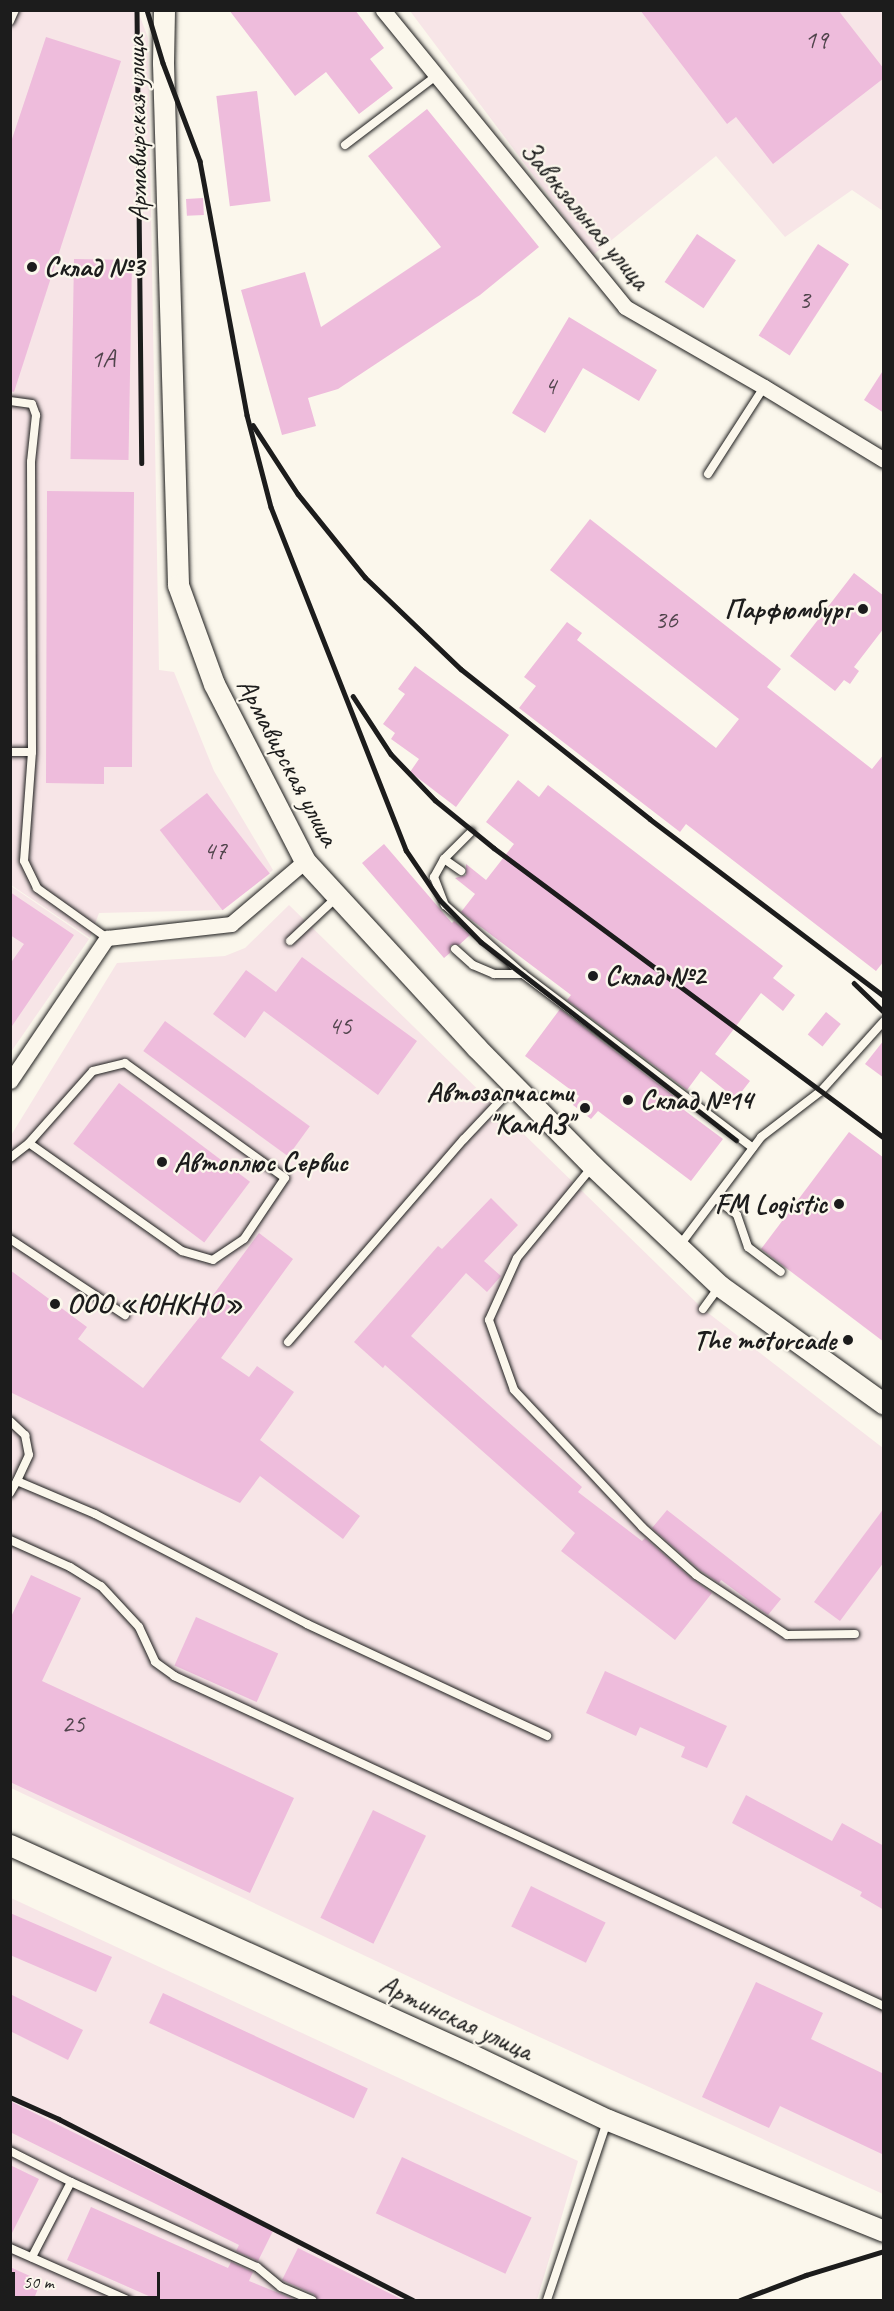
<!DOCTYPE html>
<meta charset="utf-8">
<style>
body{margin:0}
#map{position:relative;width:894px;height:2311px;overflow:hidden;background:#fbf7ec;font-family:Caveat,sans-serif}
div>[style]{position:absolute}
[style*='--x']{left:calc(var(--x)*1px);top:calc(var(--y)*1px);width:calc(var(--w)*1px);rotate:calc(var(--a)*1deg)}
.built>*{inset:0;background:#f7e5e7}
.building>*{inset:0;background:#eebcdc;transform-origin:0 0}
.roads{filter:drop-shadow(0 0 2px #1c1c1c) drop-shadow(0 0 2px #1c1c1c)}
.lane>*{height:8px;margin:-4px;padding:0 4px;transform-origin:4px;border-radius:4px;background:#fbf7ec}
.street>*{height:15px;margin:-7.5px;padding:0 7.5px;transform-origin:7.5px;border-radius:7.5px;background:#fbf7ec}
.secondary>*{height:21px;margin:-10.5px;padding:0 10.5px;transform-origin:10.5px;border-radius:10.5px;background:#fbf7ec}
.rail>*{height:4.5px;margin:-2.25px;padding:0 2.25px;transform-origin:2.25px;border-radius:2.25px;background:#1c1c1c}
.dots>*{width:16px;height:16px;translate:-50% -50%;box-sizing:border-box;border:3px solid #fbf7ec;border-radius:50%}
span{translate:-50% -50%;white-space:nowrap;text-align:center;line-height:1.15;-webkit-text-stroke:4.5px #fbf7ec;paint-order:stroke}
.number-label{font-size:26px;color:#50444c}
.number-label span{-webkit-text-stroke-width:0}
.street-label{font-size:28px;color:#1c1c1c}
.poi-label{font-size:28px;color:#1c1c1c;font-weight:700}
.left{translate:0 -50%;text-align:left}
.right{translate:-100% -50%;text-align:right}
.frame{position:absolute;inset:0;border:12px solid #1c1c1c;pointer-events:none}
.scale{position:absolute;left:12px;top:2272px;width:148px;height:27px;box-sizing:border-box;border:3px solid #1c1c1c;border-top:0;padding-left:8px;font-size:18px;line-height:21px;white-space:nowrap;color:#1c1c1c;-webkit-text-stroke:4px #fbf7ec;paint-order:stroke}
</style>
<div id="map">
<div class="built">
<i style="clip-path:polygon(10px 11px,138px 11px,148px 38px,159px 670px,174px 672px,214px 771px,273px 870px,223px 910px,99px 913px,90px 938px,11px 885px)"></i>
<i style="clip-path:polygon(410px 11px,883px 11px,883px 211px,852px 190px,785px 237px,716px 156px,593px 255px)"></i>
<i style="clip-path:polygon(11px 886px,89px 939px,11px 1052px)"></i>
<i style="clip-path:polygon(289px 905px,703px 1309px,883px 1448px,883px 2194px,452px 1997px,11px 1788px,10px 1137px,117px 963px,225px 956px,245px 948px)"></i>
<i style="clip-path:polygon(11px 1898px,578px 2161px,537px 2300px,11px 2300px)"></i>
</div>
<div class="building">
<i style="clip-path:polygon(229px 10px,355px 10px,384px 48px,370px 59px,393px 88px,359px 114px,326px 72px,295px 96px)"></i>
<i style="clip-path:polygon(640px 10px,838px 10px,884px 69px,884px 78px,773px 164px,736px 117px,727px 124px)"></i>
<i style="clip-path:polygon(46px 37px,121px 61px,14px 392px,10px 391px,10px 145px)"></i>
<i style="left:257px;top:91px;width:111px;height:41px;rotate:83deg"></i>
<i style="clip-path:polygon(427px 109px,539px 247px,480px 295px,338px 389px,308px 398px,316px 426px,282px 435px,241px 290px,305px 272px,321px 327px,441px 247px,368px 156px)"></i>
<i style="left:203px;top:198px;width:17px;height:17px;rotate:87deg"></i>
<i style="left:697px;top:234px;width:47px;height:58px;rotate:34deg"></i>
<i style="left:818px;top:244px;width:37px;height:109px;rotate:33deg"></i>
<i style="left:74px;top:259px;width:58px;height:200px;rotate:1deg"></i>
<i style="clip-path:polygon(569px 317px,657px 370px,639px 401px,583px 368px,545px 433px,512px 413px)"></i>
<i style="clip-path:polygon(884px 369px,884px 413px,864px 400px)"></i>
<i style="clip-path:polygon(47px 491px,134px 492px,132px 767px,104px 767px,104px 784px,46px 783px)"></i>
<i style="clip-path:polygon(590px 519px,781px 669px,767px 687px,872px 769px,884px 754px,884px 961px,876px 971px,686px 824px,680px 832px,519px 708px,536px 686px,524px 677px,567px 622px,582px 633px,577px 640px,716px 748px,739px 719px,550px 570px)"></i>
<i style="clip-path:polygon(854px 573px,884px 596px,884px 628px,854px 667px,859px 671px,850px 684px,844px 680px,835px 691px,790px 656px)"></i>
<i style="clip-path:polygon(415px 666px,509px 735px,456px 807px,410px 772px,419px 759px,391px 739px,395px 733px,383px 724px,405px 694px,398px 689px)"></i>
<i style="clip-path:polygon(518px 780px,539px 797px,548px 785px,783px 966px,773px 978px,795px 995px,783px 1011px,761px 993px,715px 1054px,750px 1081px,736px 1099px,701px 1071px,687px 1090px,567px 1000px,571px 995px,461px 912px,475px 894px,455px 878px,466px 875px,466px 864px,486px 880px,514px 844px,486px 822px)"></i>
<i style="left:207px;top:793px;width:102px;height:60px;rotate:52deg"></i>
<i style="clip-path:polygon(384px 844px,452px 923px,454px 921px,470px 935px,459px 945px,451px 945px,450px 953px,444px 958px,362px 863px)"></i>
<i style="clip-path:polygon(10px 892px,74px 935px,10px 1029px,10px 964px,24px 944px,10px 935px)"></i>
<i style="clip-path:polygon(302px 957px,417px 1041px,378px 1095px,264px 1011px,245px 1038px,213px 1014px,246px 970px,276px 992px)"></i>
<i style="clip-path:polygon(560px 1009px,679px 1100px,676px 1104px,723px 1139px,691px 1181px,598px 1111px,591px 1119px,573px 1105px,579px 1096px,525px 1056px)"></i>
<i style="left:826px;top:1012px;width:19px;height:29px;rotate:39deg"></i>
<i style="left:165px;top:1021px;width:179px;height:37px;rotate:36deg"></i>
<i style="clip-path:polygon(884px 1040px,884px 1078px,865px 1064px)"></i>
<i style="left:119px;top:1083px;width:164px;height:76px;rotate:37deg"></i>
<i style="clip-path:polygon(849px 1132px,884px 1158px,884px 1342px,761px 1249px)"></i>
<i style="clip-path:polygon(491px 1198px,518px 1225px,484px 1261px,501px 1276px,487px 1292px,466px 1273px,411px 1336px,582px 1487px,578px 1492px,642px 1541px,645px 1538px,692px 1579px,712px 1593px,675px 1640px,561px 1551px,575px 1533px,385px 1365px,383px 1368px,354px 1342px,438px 1246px,442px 1249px)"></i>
<i style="clip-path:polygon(259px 1233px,293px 1259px,221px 1358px,249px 1377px,257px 1366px,294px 1392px,260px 1440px,360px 1516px,343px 1539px,260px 1476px,240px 1503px,10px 1392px,10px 1270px,87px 1327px,78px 1339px,143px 1388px,207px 1308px,205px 1306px)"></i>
<i style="clip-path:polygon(884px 1508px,884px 1562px,840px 1621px,814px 1602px)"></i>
<i style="clip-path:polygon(667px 1510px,781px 1599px,768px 1615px,721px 1580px,719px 1583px,700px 1570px,652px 1528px)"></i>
<i style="clip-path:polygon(31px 1575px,81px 1598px,42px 1681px,294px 1798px,250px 1893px,10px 1782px,10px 1619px)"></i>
<i style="left:196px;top:1617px;width:90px;height:53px;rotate:24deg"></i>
<i style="clip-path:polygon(605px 1671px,727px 1726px,707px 1768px,681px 1757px,685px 1747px,640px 1727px,636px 1736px,586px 1713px)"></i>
<i style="clip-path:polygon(746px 1795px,832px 1841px,842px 1823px,884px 1846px,884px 1910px,860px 1896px,862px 1892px,732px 1823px)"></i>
<i style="left:373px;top:1810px;width:59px;height:120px;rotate:26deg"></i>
<i style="left:531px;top:1886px;width:83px;height:45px;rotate:26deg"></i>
<i style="clip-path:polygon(10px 1913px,112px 1957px,96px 1992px,10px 1955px)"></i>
<i style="clip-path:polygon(756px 1982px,823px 2013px,811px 2039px,884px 2074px,884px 2155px,780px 2106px,769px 2128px,702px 2097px)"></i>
<i style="left:163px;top:1993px;width:226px;height:33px;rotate:25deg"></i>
<i style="clip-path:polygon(10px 1994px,83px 2030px,68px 2060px,10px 2031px)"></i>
<i style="clip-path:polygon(10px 2101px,273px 2231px,258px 2261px,236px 2251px,239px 2245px,10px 2132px)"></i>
<i style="left:402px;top:2157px;width:143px;height:62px;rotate:25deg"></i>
<i style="clip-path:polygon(10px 2165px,39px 2179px,10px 2237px)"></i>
<i style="clip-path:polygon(91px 2207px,228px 2268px,231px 2262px,253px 2272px,249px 2281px,298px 2301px,160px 2301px,67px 2260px)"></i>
<i style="clip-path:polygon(298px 2248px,405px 2301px,318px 2301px,314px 2294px,282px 2280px)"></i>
<i style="clip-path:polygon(10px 2267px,41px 2281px,33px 2301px,10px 2301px)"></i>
</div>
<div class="roads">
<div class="lane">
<i style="--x:10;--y:21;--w:12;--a:-66"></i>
<i style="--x:345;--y:145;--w:114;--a:-37.2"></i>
<i style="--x:10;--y:401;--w:22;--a:8"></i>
<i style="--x:32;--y:404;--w:12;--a:70"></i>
<i style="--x:36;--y:415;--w:47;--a:96.1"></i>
<i style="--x:31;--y:462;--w:290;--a:89.8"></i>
<i style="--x:32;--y:752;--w:109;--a:94.2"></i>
<i style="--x:24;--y:861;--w:30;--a:64"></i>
<i style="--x:37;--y:888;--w:86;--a:35.5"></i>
<i style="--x:708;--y:474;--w:103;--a:-57.2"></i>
<i style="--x:10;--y:752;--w:22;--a:0"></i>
<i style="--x:471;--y:832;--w:38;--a:135"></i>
<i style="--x:444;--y:859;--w:21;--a:119"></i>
<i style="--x:434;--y:877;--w:30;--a:69"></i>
<i style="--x:445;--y:905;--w:104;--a:41.5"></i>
<i style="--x:523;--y:974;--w:288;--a:37.1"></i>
<i style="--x:444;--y:859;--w:21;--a:35"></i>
<i style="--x:290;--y:941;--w:64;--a:-43.1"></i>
<i style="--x:455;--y:949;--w:24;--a:42"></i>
<i style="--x:473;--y:965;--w:23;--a:23"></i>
<i style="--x:494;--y:974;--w:29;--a:0"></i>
<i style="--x:10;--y:1158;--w:24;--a:-38"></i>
<i style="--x:29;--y:1143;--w:96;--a:-48.4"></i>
<i style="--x:93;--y:1071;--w:33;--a:-14"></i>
<i style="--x:125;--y:1063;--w:197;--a:35.7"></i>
<i style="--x:285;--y:1178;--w:73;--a:123.9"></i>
<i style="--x:244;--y:1239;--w:37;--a:146"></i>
<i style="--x:213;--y:1260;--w:32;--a:-164"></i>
<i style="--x:182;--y:1251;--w:187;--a:-144.8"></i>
<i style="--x:592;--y:1167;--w:118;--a:129.5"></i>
<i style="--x:517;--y:1258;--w:68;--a:114.3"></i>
<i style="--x:489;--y:1320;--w:74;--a:70.3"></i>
<i style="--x:514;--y:1390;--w:187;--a:46.9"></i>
<i style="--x:642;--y:1527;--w:72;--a:41.6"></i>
<i style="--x:696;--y:1575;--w:109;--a:33.4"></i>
<i style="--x:787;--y:1635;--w:68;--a:-0.8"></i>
<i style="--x:716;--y:1199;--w:26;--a:37"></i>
<i style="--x:737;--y:1215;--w:34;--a:71"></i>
<i style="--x:748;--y:1247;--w:41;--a:37.1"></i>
<i style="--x:10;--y:1239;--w:138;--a:33.5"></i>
<i style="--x:680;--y:1245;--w:135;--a:-53.1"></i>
<i style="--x:761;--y:1137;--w:76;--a:-37.5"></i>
<i style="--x:821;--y:1091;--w:94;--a:-48"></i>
<i style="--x:703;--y:1309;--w:27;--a:-54"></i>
<i style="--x:288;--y:1342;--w:269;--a:-49.1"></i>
<i style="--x:464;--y:1139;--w:73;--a:-46.7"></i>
<i style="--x:10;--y:1421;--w:21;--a:43"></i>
<i style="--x:25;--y:1435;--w:20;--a:79"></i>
<i style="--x:29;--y:1455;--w:29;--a:115"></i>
<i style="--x:10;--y:1493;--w:14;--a:-60"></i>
<i style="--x:17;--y:1481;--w:85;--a:22.9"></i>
<i style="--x:95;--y:1514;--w:239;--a:27.4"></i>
<i style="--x:307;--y:1624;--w:265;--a:25"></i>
<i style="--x:10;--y:1540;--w:66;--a:24.2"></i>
<i style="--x:70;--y:1567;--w:36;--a:32"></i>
<i style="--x:101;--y:1586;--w:56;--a:47.2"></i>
<i style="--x:139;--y:1627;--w:38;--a:65"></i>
<i style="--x:155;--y:1662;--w:24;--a:36"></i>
<i style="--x:174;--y:1676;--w:783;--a:24.93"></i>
<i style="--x:10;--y:2151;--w:68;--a:26.9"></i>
<i style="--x:71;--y:2182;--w:85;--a:117.5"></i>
<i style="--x:71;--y:2182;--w:205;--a:24.6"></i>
<i style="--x:257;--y:2267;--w:31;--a:40"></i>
<i style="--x:281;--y:2287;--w:34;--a:23"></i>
<i style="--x:10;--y:2248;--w:129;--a:23.8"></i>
<i style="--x:547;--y:2300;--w:188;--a:-71.4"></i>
</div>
<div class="street">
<i style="--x:383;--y:10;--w:383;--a:50.8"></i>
<i style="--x:625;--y:307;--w:160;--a:29.9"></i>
<i style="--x:764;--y:387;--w:140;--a:31.3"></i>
<i style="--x:10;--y:1081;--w:173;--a:-55.9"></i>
<i style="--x:107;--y:938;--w:125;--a:-6.4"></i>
<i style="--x:231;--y:924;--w:97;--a:-40.4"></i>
</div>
<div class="secondary">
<i style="--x:164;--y:10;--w:53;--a:91.1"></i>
<i style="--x:163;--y:63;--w:522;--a:88.35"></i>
<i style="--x:178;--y:585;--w:105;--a:70"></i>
<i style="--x:214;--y:684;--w:199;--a:62.8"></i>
<i style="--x:305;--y:861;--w:253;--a:47.4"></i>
<i style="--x:476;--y:1047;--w:167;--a:45.5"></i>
<i style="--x:593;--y:1166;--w:175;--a:43.4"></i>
<i style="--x:720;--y:1286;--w:202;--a:35.7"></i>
<i style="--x:10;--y:1845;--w:505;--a:24.43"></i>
<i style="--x:470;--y:2054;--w:153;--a:25.6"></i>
<i style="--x:608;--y:2120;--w:297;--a:21.9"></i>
</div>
</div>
<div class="rail">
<i style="--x:137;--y:10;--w:453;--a:89.4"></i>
<i style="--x:147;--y:10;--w:55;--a:73.2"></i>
<i style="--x:163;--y:63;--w:105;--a:69.3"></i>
<i style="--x:200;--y:161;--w:258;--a:79.5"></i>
<i style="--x:247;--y:415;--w:95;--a:75.4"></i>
<i style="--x:271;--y:507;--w:369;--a:68.5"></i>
<i style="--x:406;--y:850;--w:60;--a:55.8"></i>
<i style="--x:440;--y:900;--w:59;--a:45.7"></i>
<i style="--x:481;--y:942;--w:323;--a:37.8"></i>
<i style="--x:253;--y:425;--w:82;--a:56.9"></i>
<i style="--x:298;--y:494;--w:107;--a:51.1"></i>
<i style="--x:365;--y:577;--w:133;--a:43.8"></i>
<i style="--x:461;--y:669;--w:241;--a:38.4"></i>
<i style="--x:650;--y:819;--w:293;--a:37.1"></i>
<i style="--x:353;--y:696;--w:69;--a:56.8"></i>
<i style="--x:391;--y:754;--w:64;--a:46.3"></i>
<i style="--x:435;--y:800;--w:76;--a:39.1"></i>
<i style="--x:494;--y:848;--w:486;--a:36.6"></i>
<i style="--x:854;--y:983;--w:42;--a:44"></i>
<i style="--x:10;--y:2097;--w:54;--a:24.2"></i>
<i style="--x:59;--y:2119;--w:397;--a:27.1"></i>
<i style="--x:740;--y:2300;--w:71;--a:-20.7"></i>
<i style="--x:806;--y:2275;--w:82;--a:-17.1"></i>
</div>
<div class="dots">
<i style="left:32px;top:267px;background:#1c1c1c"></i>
<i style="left:863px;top:609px;background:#1c1c1c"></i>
<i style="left:593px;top:976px;background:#1c1c1c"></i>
<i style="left:628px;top:1100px;background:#1c1c1c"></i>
<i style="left:585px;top:1108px;background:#1c1c1c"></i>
<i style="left:162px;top:1162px;background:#1c1c1c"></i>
<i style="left:839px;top:1204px;background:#1c1c1c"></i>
<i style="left:55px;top:1304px;background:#1c1c1c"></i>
<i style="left:848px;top:1340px;background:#1c1c1c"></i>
</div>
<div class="number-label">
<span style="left:816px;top:40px">19</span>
<span style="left:804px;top:300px">3</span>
<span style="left:103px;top:359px">1А</span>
<span style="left:550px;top:386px">4</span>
<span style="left:666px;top:620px">36</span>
<span style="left:215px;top:851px">47</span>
<span style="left:340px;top:1026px">45</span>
<span style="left:73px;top:1724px">25</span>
</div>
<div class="street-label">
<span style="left:137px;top:129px;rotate:-91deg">Армавирская улица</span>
<span style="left:585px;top:215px;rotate:50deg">Завокзальная улица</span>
<span style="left:288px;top:762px;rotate:62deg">Армавирская улица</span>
<span style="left:456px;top:2018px;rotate:25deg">Артинская улица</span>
</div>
<div class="poi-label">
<span class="left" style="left:44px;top:267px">Склад №3</span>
<span class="right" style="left:851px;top:609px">Парфюмбург</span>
<span class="left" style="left:605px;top:976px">Склад №2</span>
<span class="right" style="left:573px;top:1108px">Автозапчасти<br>"КамАЗ"</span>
<span class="left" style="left:640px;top:1100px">Склад №14</span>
<span class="left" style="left:174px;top:1162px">Автоплюс Сервис</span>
<span class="right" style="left:827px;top:1204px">FM Logistic</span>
<span class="left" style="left:67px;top:1304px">ООО «ЮНКНО»</span>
<span class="right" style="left:836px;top:1340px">The motorcade</span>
</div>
<div class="frame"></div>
<div class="scale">50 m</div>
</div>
